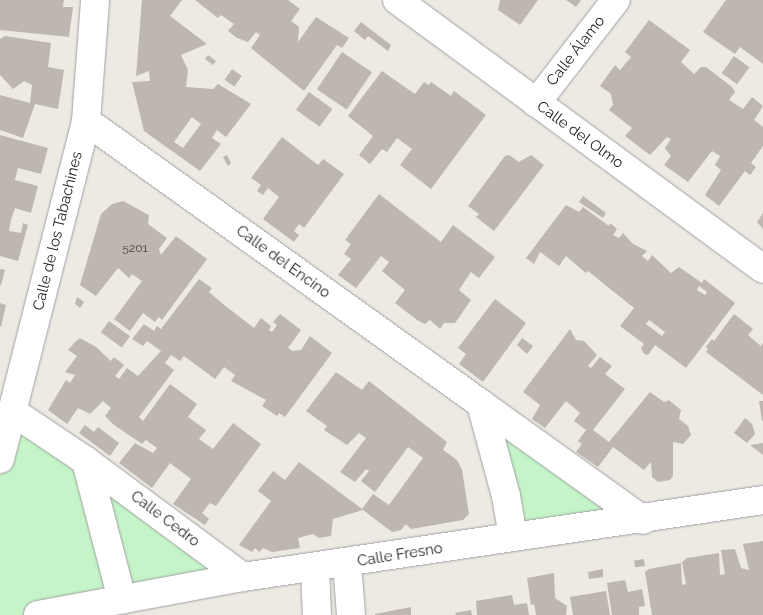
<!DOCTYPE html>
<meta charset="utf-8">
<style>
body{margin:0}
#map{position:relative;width:763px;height:615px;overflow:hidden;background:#edeae4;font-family:Raleway,sans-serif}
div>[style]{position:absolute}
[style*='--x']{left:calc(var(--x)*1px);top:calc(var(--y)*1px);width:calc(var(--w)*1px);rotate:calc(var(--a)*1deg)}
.park>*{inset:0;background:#c4f4c7}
.building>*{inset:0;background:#bdb6b1;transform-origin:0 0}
.roads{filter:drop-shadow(0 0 1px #a1a1a1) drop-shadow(0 0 1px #a1a1a1)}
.minor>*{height:28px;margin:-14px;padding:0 14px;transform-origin:14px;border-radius:14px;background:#fff}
span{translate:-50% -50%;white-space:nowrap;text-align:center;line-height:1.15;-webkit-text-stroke:4px #fff;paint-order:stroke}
.number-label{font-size:12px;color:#454342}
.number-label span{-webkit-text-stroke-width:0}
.street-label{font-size:15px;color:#1d1d1d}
</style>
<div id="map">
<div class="park">
<i style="clip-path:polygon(481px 404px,643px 520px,513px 536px)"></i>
<i style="clip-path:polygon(13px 412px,243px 577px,40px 615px,0 615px,0 459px)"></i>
</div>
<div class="building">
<i style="clip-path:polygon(0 0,64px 0,63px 7px,73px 7px,69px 37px,0 30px)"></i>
<i style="clip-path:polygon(evenodd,142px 0,182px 0,170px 16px,207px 44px,181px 55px,188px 70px,186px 87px,213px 89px,218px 84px,251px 104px,226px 137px,217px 130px,212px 138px,221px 144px,200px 171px,144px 131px,132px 82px,150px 81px,149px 71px,136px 76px,142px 0,192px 117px,201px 124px,183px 148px,174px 142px,192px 117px)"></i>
<i style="clip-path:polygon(195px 0,288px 0,300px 9px,291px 21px,299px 27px,298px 42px,316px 17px,349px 38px,342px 48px,337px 45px,304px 91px,251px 48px,260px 35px,256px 32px,248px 42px,237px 38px,228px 31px,234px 24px,221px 15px,218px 18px)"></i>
<i style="clip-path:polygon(500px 0,538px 0,520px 25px,498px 10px)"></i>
<i style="clip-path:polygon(566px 0,581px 0,576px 7px)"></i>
<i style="clip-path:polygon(726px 0,763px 0,763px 64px,740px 47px,735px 54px,703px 32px)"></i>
<i style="clip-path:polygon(649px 20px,690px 50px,681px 62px,694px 74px,701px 67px,706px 67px,732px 87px,735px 92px,729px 100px,743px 109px,752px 97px,763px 106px,754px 120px,763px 127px,763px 146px,751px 163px,756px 167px,750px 175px,745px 171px,719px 206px,705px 195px,721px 170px,715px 165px,720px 156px,712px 151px,688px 182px,664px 165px,671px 156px,665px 148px,671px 139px,667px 137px,650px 155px,625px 136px,632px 128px,609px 110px,613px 105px,611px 94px,600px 86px,615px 65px,620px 70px,631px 57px,625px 52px)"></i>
<i style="clip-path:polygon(361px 22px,391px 45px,388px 51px,368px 36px,365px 40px,354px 31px)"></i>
<i style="clip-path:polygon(5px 36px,51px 43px,48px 67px,64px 70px,58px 109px,35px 104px,23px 138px,0 130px,0 95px,30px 103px,32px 85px,24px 81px,13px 89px,0 75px,0 39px)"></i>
<i style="left:342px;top:52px;width:36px;height:45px;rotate:34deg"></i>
<i style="left:208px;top:55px;width:10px;height:5px;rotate:37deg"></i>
<i style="left:734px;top:56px;width:19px;height:21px;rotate:36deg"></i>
<i style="left:232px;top:69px;width:12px;height:13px;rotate:35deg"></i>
<i style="clip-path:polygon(382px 71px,415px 94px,424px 82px,429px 85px,431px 82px,451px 96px,454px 91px,486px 115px,431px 189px,400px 165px,412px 149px,397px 138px,387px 152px,382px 149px,370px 164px,359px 155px,373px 136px,348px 116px)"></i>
<i style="left:309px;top:92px;width:29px;height:22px;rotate:36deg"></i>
<i style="clip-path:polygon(0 135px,48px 148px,41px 174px,18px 168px,15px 180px,38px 186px,31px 213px,15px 208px,11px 220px,9px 231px,21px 233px,23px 223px,28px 225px,18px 261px,0 256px)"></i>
<i style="clip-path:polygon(282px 137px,318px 165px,323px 159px,344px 174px,304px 228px,299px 224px,294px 231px,299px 235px,294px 242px,263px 219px,279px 197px,268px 188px,263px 195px,257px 191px,261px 185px,251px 178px)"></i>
<i style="clip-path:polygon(227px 155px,231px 163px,228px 166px,223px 157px)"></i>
<i style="clip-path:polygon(509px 155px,519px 162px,531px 155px,544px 165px,494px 231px,476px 217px,479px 214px,468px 206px,505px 156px)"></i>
<i style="clip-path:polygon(379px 194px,441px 242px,453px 225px,495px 257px,479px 278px,471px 272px,459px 290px,471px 300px,455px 323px,444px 323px,440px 329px,430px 320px,425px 324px,417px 320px,395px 303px,405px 290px,382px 271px,389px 262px,381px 256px,356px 288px,338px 275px,351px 259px,344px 254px,351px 244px,345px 240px)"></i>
<i style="clip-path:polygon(583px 196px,606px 213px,603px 218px,579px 202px)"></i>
<i style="clip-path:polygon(123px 201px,149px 215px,148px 224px,167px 238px,159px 249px,161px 255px,176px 236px,207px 259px,162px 320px,159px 317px,155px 322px,143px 313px,130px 331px,114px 319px,142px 281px,132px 274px,129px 278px,118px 268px,96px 296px,80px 285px,101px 214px,112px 204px)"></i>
<i style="clip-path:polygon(evenodd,566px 205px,579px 212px,583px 207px,609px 226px,610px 223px,617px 229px,613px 235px,619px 238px,623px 233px,633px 244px,647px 251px,642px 256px,648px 261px,652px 255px,671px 273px,679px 267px,702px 283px,704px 279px,735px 303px,686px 368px,655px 345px,648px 355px,644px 354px,641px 348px,644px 344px,620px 326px,634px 308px,588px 271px,586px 273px,566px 256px,559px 266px,540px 252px,534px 264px,526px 258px,566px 205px,699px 286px,707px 292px,705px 295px,697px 290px,699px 286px,566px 205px,649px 320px,665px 332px,662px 336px,646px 324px,649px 320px)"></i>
<i style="clip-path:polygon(763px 213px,763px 229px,757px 222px)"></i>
<i style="clip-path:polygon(0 269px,5px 270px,1px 285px,0 285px)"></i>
<i style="clip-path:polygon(199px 279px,212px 288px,209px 292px,223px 304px,254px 328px,261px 318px,271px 326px,269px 330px,272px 332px,277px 325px,273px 322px,280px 314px,301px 330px,288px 348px,293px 351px,301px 350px,310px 336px,332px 353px,285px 417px,279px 413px,277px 416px,262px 406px,266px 400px,231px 381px,235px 375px,224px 367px,215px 379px,184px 356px,180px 361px,171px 355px,165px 363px,174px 370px,139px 417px,143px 421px,170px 384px,197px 404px,188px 417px,206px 430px,199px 439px,213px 449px,233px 423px,261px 444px,216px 506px,210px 503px,202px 513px,209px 519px,205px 525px,173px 504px,191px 479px,170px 463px,152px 488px,119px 463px,135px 443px,153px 453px,157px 448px,146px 440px,142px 444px,114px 425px,105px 416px,111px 408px,103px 401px,90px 414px,78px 408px,67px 424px,48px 410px,66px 380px,70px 383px,75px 375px,65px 372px,77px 356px,68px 350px,75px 342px,80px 338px,96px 347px,111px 361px,114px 357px,124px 365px,115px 376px,119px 379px,127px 368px,138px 376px,161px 351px,147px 341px,143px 346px,132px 339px,144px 324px,154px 331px,157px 326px,161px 329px)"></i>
<i style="clip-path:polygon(77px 297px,84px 302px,80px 308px,75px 304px)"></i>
<i style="clip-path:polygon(495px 299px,526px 323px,483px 382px,459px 364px,466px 354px,458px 348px)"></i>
<i style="clip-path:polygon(0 303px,6px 305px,1px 327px,0 326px)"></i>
<i style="clip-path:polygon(734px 314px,753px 329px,748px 335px,761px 346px,763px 343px,763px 395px,706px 352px,708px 349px,706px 347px,712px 339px,714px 341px)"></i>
<i style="left:109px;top:321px;width:26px;height:14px;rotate:36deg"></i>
<i style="clip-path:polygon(570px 329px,576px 340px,584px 341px,597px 355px,588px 366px,591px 368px,600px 357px,612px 366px,605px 374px,625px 389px,593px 430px,609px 442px,650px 392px,664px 402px,669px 400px,681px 410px,679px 419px,688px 426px,691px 435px,683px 444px,673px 442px,673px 476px,670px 480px,658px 482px,652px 477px,651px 462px,644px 470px,613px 447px,598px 467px,576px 452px,582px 444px,578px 441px,586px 430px,574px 421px,580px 413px,566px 401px,545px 428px,532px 419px,540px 405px,523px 392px)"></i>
<i style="clip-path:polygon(522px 338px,533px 346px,527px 354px,517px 345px)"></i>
<i style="clip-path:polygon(336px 372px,362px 390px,369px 381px,447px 442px,443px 450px,457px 460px,462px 470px,469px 514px,463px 520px,411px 529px,406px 524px,401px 530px,392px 532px,363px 510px,333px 519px,331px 536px,319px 538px,313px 534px,298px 538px,300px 548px,272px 552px,263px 548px,259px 552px,255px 548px,252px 552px,239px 545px,271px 501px,258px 491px,273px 471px,285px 480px,299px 462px,362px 509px,373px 494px,389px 505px,423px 458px,408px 447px,375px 492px,361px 481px,369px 471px,366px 469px,355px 482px,340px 472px,366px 438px,359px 433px,347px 445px,324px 430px,327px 426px,306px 411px)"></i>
<i style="clip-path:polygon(759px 401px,763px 401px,763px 421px,762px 421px)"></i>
<i style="clip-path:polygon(745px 418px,752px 424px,755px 434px,747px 443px,734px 433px)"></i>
<i style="clip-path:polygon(85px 425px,94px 432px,98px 427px,119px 443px,110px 456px,79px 433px)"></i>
<i style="clip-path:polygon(763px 443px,763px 455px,750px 445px)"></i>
<i style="clip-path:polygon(763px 541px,763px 615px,652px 615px,645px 572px,649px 569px,681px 563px,682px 585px,686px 584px,682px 562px,687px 558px,719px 553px,720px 575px,725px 574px,721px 550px,735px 549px,741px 568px,749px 570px,743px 544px)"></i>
<i style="left:644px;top:559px;width:7px;height:10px;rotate:82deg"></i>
<i style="clip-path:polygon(603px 569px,603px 577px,589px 579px,588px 572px)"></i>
<i style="clip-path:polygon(554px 573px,555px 598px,567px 606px,566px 615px,536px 615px,534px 604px,531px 605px,527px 578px)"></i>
<i style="clip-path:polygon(625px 580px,628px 592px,642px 589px,645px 606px,639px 607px,639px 615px,612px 615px,607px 583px)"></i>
<i style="clip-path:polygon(606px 591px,610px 615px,573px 615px,570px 597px)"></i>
<i style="clip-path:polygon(512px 595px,514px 605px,527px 603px,529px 615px,477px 615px,476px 601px)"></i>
<i style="clip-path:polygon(411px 607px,411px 615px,375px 615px,375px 614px)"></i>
<i style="clip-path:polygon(471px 610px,472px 615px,456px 615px,455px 613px)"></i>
</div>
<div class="roads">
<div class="minor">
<i style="--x:397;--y:0;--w:454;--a:36.3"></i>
<i style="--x:536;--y:103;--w:130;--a:-52.2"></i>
<i style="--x:86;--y:121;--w:486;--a:35.6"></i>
<i style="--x:481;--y:404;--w:95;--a:74.8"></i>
<i style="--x:506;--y:496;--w:41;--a:80.1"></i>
<i style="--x:481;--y:404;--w:199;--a:35.6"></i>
<i style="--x:13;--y:412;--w:88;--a:33.9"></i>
<i style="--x:86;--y:461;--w:143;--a:75.4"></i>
<i style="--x:0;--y:459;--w:349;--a:-75.7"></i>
<i style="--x:86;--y:121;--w:121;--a:-85.7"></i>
<i style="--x:86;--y:461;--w:195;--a:36.5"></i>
<i style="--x:347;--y:563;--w:52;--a:85.6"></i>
<i style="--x:315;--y:568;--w:47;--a:87.6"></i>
<i style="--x:38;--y:615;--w:208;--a:-10.5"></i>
<i style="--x:243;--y:577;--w:526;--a:-8.42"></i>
</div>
</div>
<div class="number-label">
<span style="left:135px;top:249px">5201</span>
</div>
<div class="street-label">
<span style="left:576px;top:51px;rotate:-52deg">Calle Álamo</span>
<span style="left:580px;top:135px;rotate:36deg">Calle del Olmo</span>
<span style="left:58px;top:231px;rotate:-76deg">Calle de los Tabachines</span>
<span style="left:283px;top:262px;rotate:36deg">Calle del Encino</span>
<span style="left:165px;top:519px;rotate:37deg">Calle Cedro</span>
<span style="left:400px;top:555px;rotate:-9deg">Calle Fresno</span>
</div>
</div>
